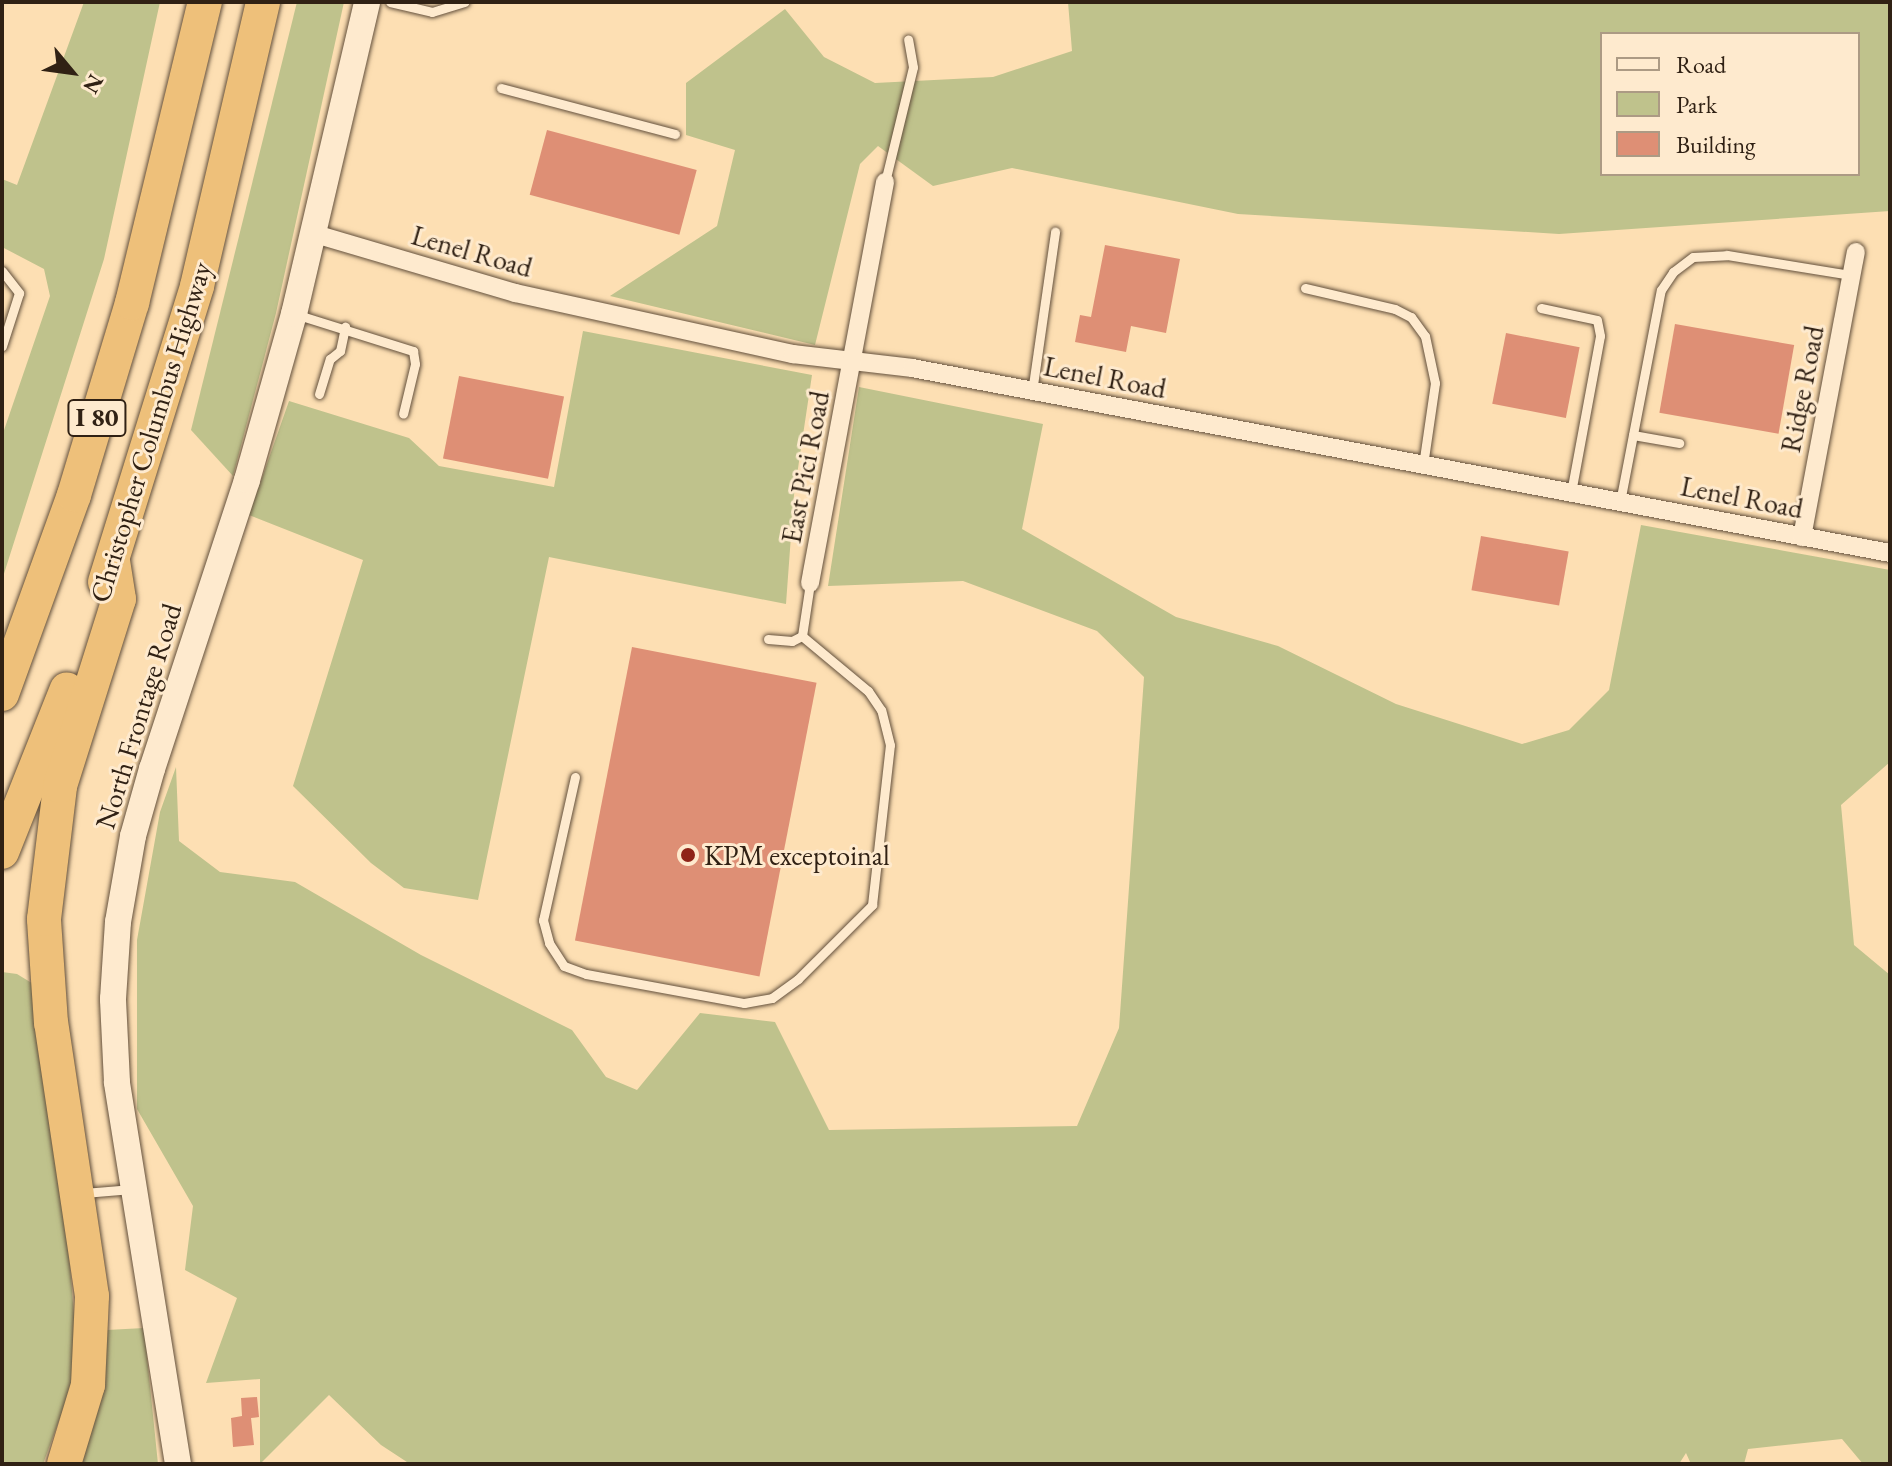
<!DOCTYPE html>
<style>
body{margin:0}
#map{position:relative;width:1892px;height:1466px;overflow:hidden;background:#fddfb3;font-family:"EB Garamond",serif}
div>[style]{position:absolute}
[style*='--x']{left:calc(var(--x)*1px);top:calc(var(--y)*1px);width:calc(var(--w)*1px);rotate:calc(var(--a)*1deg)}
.green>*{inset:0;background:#bfc28c}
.building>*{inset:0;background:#de8f75;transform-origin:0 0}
.roads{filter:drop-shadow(0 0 2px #63503c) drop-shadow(0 0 2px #63503c)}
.lane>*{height:9px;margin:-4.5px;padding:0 4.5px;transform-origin:4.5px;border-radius:4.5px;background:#feeace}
.street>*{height:18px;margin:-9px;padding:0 9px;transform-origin:9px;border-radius:9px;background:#feeace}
.secondary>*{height:26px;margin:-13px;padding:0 13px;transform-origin:13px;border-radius:13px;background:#feeace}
.highway>*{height:34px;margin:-17px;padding:0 17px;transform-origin:17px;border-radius:17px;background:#eec07a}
.dots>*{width:22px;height:22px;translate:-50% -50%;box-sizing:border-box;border:4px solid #feeace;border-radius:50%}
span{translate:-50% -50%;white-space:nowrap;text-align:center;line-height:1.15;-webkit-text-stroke:6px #feeace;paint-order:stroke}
.shield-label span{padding:2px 6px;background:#feeace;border:2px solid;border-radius:6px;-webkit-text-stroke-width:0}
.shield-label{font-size:26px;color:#302114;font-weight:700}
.street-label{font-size:28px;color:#302114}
.poi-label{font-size:28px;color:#302114}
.left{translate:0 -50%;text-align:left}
.frame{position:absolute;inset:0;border:4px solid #302114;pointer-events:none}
.legend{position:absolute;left:1600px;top:32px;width:260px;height:144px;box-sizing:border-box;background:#feeace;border:2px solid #ac9a84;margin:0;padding:10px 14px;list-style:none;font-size:24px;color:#302114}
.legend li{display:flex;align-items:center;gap:16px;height:40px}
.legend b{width:40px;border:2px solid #ac9a84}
.north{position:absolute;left:32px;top:32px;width:80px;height:80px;-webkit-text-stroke:6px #feeace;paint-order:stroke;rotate:119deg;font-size:22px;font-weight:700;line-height:32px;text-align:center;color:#302114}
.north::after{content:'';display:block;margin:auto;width:28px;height:36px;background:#302114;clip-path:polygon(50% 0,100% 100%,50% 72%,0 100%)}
</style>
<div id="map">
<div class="green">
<i style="clip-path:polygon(84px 2px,160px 2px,104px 259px,2px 580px,2px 436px,50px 296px,44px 269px,2px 247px,2px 179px,17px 185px)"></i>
<i style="clip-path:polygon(297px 2px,344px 2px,276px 313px,233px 476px,191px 430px)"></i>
<i style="clip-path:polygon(evenodd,1068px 2px,1890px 2px,1890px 211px,1559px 234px,1238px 214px,1012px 168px,933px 186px,878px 146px,860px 164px,815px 345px,610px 296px,717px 226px,735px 150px,686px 135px,686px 83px,785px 9px,824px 57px,875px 83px,993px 77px,1072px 51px,1068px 2px,1602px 34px,1858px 34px,1858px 174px,1602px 174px,1602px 34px)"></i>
<i style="clip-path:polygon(583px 331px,812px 375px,794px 495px,786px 604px,549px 557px,478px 900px,404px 888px,371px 863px,293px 786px,363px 560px,249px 515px,289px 401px,409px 438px,439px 466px,554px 487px)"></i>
<i style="clip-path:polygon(859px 387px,1043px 424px,1022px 529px,1176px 617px,1278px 646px,1396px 704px,1522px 744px,1569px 730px,1609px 690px,1641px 525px,1890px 570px,1890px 762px,1841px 805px,1854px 945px,1890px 975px,1890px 1464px,1863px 1464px,1842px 1439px,1748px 1449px,1744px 1464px,1691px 1464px,1686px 1453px,1679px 1464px,410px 1464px,381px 1445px,329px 1395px,260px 1464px,260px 1379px,206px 1383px,237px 1298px,185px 1270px,193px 1206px,137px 1109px,137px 940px,160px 812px,176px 767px,179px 841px,220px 872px,295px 882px,421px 955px,572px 1030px,606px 1077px,637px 1090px,700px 1013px,775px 1022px,829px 1130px,1077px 1126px,1119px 1028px,1144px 677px,1097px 631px,963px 581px,828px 586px)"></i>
<i style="clip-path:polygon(2px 972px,17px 974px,48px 993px,75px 1328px,71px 1388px,43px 1464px,2px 1464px)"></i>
<i style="clip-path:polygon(144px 1328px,158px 1464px,78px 1464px,88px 1443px,107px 1330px)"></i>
</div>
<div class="building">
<i style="left:547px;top:130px;width:155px;height:67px;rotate:15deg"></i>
<i style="clip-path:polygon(1105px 245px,1180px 259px,1166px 333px,1131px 326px,1126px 352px,1075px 342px,1080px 315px,1091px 317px)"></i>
<i style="left:1675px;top:324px;width:121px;height:90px;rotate:10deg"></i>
<i style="left:1506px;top:333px;width:75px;height:72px;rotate:11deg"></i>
<i style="left:459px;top:376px;width:107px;height:84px;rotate:11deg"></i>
<i style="left:1481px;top:536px;width:89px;height:55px;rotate:10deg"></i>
<i style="left:632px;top:647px;width:188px;height:299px;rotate:11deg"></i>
<i style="clip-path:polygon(257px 1397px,259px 1417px,251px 1418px,254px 1445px,233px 1447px,231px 1418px,242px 1416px,241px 1398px)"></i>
</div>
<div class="roads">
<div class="lane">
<i style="--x:390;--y:2;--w:43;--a:13.4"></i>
<i style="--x:432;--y:12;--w:34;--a:-17"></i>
<i style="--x:501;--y:88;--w:180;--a:14.8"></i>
<i style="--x:885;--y:182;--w:118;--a:-76.3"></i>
<i style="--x:913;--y:67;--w:28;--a:-100"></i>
<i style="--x:2;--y:271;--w:28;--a:52"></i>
<i style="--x:19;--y:293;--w:56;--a:107.8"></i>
<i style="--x:1305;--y:288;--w:92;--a:13.1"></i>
<i style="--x:1395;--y:309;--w:18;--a:27"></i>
<i style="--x:1411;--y:317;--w:24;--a:54"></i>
<i style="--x:1425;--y:336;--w:48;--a:78"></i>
<i style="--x:1435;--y:383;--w:83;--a:98.3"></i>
<i style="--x:1541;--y:308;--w:57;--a:12.1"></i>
<i style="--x:1597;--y:320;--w:16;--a:79"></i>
<i style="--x:1600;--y:336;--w:160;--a:100.5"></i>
<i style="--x:295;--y:314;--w:124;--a:17.4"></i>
<i style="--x:413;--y:351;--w:13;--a:81"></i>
<i style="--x:415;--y:364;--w:51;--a:103.5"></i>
<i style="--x:1032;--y:392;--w:162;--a:-81.8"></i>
<i style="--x:319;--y:394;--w:37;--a:-73"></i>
<i style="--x:330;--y:359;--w:13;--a:-39"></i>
<i style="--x:340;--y:351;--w:25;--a:-78"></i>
<i style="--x:1633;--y:435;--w:47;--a:9.9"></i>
<i style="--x:1620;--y:502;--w:216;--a:-79.1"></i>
<i style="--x:1661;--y:290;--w:22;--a:-56"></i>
<i style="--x:1673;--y:272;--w:25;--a:-37"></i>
<i style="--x:1693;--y:257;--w:34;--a:-3"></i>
<i style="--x:1727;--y:255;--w:126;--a:9.2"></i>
<i style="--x:768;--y:639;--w:24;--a:5"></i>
<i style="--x:792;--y:641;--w:11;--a:-27"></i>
<i style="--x:575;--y:777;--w:147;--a:102.6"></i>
<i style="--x:543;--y:920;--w:24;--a:75"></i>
<i style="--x:549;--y:943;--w:27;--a:57"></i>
<i style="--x:564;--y:966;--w:23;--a:20"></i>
<i style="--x:586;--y:974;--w:161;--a:10.4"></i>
<i style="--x:744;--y:1003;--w:28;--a:-10"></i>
<i style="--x:772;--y:998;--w:32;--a:-36"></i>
<i style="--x:798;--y:979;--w:105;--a:-45"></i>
<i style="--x:872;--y:905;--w:161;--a:-83.6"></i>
<i style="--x:890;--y:745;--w:36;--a:-104"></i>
<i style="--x:881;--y:710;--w:23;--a:-124"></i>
<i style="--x:868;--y:691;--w:86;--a:-140.2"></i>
<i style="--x:802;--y:636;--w:54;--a:-81.4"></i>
<i style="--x:84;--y:1193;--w:48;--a:-4.8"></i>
</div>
<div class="street">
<i style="--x:315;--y:234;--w:209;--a:16.4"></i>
<i style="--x:515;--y:293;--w:285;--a:12.4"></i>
<i style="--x:793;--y:354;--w:120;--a:6.7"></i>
<i style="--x:912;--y:368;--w:995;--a:10.71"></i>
<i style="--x:1802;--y:537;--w:290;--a:-79.3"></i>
<i style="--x:810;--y:583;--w:408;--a:-79.4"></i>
</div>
<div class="secondary">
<i style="--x:178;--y:1464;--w:387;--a:-99.1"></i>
<i style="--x:117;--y:1082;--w:83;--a:-92.8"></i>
<i style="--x:113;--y:999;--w:77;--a:-86.3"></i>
<i style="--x:118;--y:922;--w:87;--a:-80.1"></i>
<i style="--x:133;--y:836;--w:70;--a:-74.2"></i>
<i style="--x:152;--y:769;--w:304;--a:-71.8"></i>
<i style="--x:247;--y:480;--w:173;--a:-74.2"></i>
<i style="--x:294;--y:314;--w:320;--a:-76.8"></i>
</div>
<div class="highway">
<i style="--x:105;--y:582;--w:310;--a:-72.7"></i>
<i style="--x:197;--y:286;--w:292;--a:-76.9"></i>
<i style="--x:2;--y:694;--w:212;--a:-70.1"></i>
<i style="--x:74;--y:495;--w:201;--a:-73.2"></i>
<i style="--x:132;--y:303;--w:310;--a:-76.4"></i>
<i style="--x:2;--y:852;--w:175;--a:-68.3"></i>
<i style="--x:64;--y:1464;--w:83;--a:-73.1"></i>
<i style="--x:88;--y:1385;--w:89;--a:-87.4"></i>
<i style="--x:92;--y:1296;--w:276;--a:-98.5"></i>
<i style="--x:51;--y:1023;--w:104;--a:-93.9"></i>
<i style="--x:44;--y:919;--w:134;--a:-83.1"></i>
<i style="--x:60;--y:786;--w:196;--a:-72.5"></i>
<i style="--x:119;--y:599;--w:38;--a:-99"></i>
</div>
</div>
<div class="dots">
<i style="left:688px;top:855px;background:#8f2418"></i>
</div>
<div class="shield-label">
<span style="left:97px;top:418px">I 80</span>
</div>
<div class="street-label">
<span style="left:472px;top:251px;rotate:16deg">Lenel Road</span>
<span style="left:1105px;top:377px;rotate:11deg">Lenel Road</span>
<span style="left:1802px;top:389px;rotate:-79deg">Ridge Road</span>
<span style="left:150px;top:432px;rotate:-73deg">Christopher Columbus Highway</span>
<span style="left:805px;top:467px;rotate:-79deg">East Pici Road</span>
<span style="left:1742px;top:497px;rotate:11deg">Lenel Road</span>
<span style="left:138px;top:716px;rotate:-73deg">North Frontage Road</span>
</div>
<div class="poi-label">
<span class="left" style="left:704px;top:855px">KPM exceptoinal</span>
</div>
<div class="frame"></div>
<ul class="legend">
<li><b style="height:10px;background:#feeace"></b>Road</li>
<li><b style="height:22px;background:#bfc28c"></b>Park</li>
<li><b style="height:22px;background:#de8f75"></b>Building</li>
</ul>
<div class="north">N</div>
</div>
